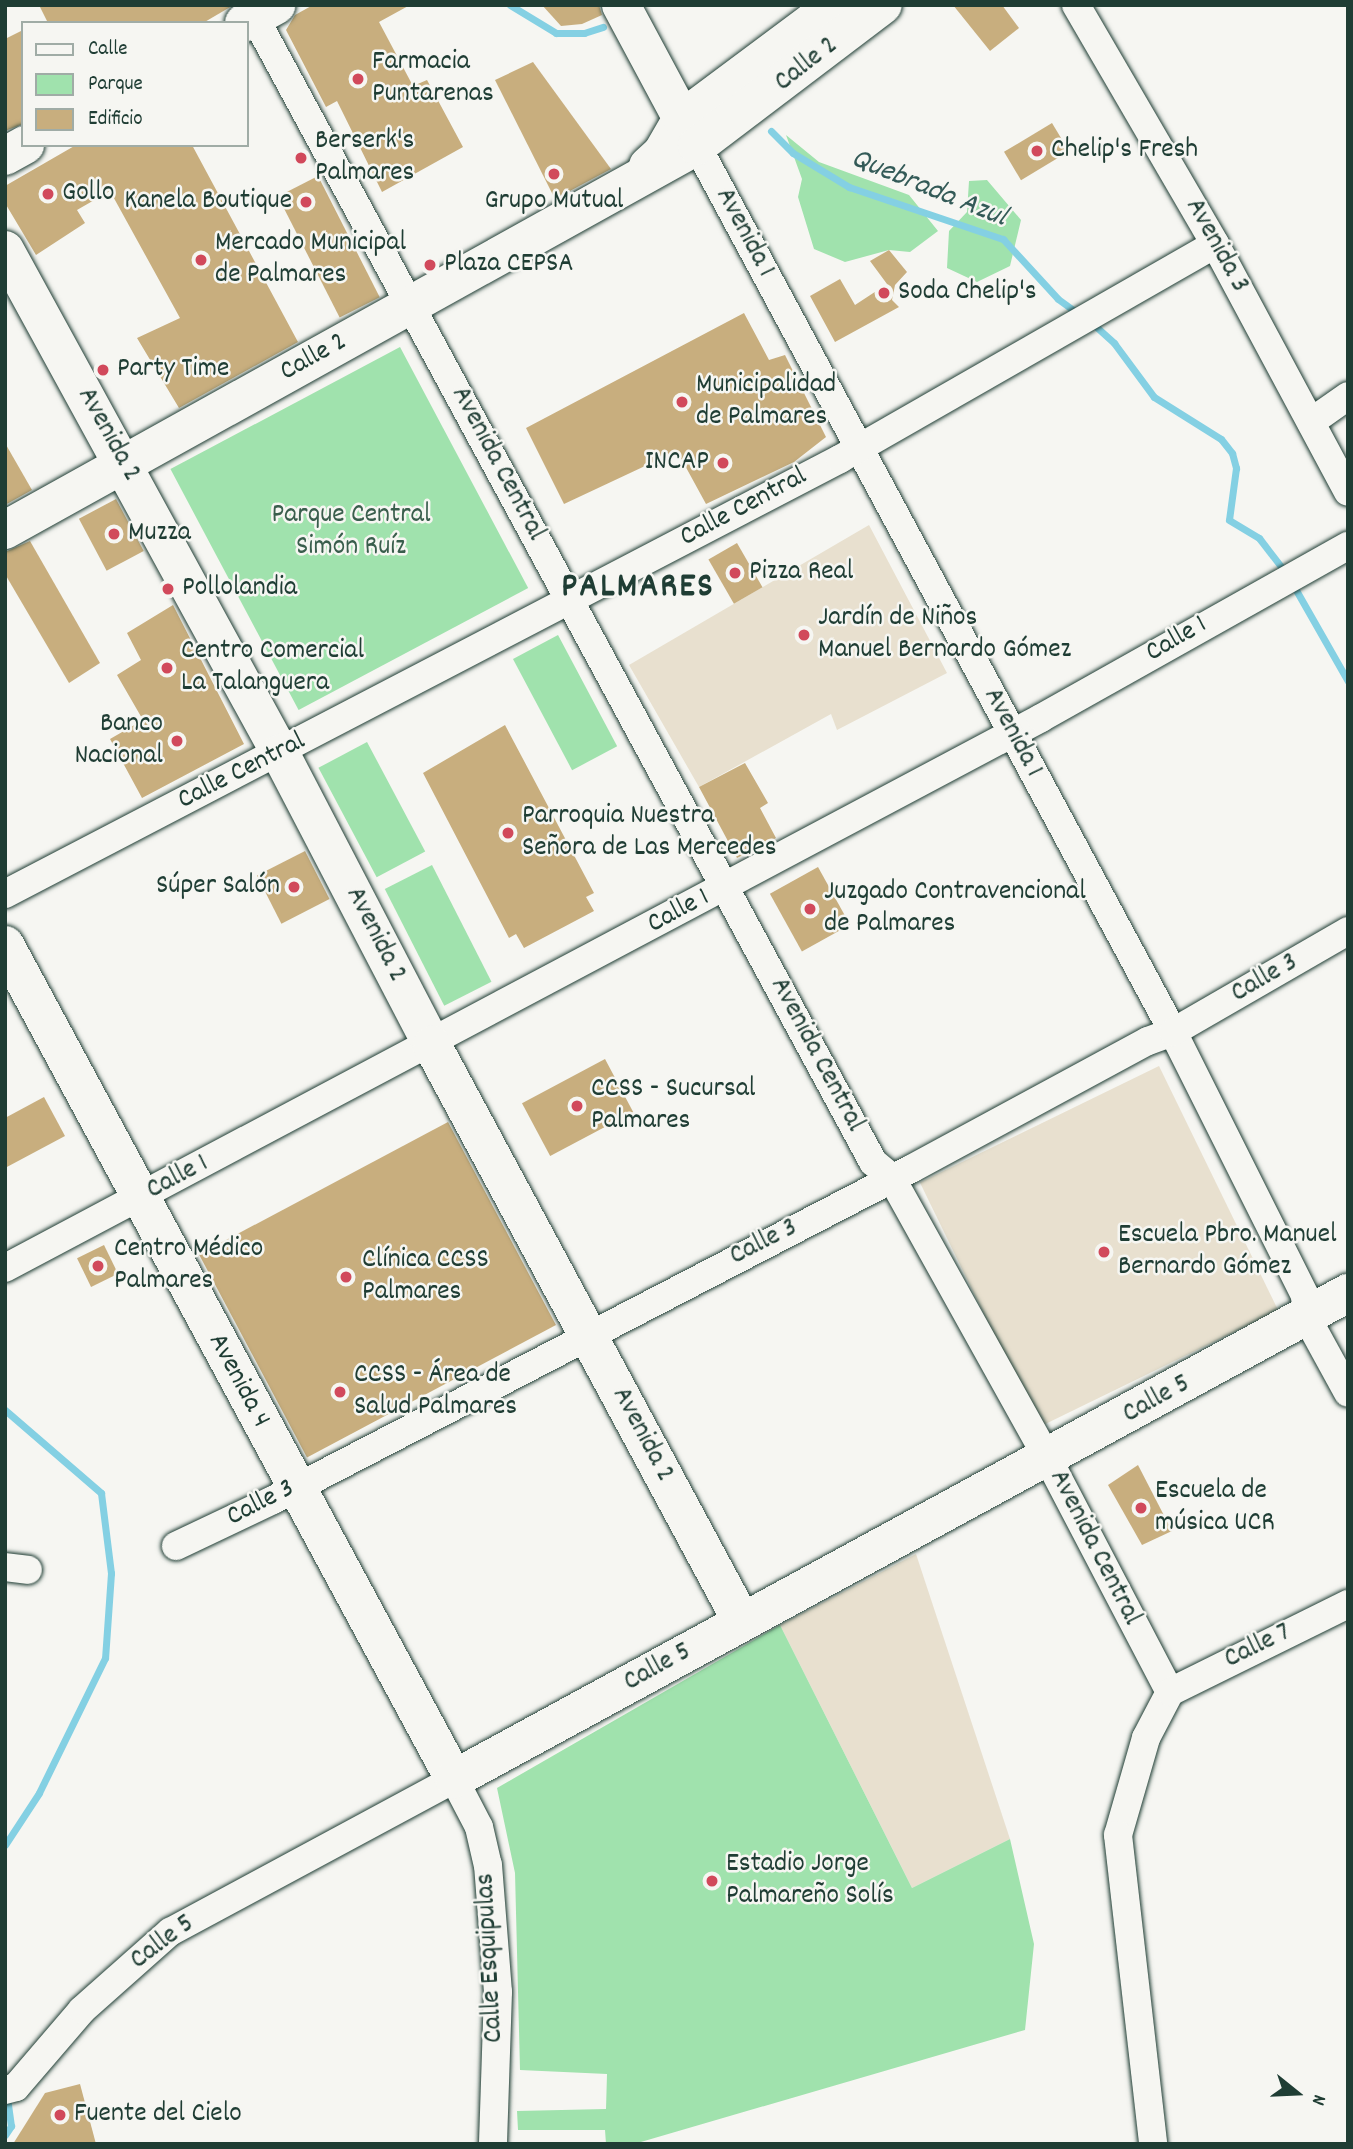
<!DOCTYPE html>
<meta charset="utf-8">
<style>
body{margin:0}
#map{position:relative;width:1353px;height:2149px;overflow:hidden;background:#f6f6f2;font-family:Dekko,sans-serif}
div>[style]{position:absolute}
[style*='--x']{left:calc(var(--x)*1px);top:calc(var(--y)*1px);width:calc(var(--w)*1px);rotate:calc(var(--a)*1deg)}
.built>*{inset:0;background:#e8e0cf;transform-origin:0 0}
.green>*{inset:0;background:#a0e2ad;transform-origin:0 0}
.stream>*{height:7px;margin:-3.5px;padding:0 3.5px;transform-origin:3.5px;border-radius:3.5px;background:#84d0e3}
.building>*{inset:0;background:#c8ae7e;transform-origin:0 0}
.roads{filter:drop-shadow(0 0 2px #1f3d34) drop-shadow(0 0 2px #1f3d34)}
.street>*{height:28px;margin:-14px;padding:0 14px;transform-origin:14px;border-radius:14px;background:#f6f6f2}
.secondary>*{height:38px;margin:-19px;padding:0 19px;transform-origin:19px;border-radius:19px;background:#f6f6f2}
.dots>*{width:19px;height:19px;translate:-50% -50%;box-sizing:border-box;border:4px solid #f6f6f2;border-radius:50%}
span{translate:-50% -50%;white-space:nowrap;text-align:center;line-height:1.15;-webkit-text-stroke:5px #f6f6f2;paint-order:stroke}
.poi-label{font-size:28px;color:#1f3d34}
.left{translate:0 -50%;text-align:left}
.right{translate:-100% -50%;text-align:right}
.street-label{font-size:28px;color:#1f3d34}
.park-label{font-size:28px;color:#395e4c}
.water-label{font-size:30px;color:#335a57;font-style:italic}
.district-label{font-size:35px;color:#1f3d34;font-weight:700;letter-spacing:2px}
.frame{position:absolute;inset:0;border:7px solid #1f3d34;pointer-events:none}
.legend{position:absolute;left:21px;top:21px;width:228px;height:126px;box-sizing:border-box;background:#f6f6f2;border:2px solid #a0aca6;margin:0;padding:9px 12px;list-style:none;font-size:21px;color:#1f3d34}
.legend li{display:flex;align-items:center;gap:14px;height:35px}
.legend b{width:35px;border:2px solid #a0aca6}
.north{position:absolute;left:1262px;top:2058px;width:70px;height:70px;-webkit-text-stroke:5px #f6f6f2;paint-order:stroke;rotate:108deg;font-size:19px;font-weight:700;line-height:28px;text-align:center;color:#1f3d34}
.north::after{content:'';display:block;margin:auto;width:24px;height:32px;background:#1f3d34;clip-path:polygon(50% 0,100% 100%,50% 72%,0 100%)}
</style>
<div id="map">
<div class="built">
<i style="clip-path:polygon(869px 525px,947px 673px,837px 730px,831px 714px,699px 787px,629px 665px)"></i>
<i style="left:1159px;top:1066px;width:272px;height:266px;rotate:64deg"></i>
<i style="clip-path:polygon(916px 1554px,1010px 1839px,912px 1888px,780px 1625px)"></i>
</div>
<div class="green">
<i style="clip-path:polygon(786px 135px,819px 162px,909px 195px,938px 231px,910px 252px,889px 250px,845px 262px,814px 249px,798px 197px,802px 179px)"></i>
<i style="clip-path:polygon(987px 180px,1021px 220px,1010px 266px,977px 282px,947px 268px,949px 231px,967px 212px,969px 181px)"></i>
<i style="left:400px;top:347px;width:273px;height:260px;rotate:62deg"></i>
<i style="left:558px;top:635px;width:126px;height:51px;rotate:62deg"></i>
<i style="left:367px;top:742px;width:124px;height:55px;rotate:62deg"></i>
<i style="left:432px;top:865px;width:131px;height:53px;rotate:63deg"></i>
<i style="clip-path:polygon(780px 1625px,912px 1888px,1010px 1839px,1034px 1944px,1025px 2030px,634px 2144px,606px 2144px,605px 2130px,518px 2130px,517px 2111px,606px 2109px,607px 2074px,520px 2070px,515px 1873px,497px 1788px)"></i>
</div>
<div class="stream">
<i style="--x:510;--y:5;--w:54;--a:31.3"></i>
<i style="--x:556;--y:33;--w:28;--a:0"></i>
<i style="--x:584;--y:33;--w:20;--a:-18"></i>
<i style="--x:771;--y:131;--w:31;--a:45"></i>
<i style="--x:793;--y:153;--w:66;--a:31.3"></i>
<i style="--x:849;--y:187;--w:163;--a:18.7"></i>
<i style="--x:1003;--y:239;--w:81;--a:47.5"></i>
<i style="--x:1058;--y:299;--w:26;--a:36"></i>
<i style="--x:1092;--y:323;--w:30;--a:42"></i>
<i style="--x:1114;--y:343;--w:67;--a:53.5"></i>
<i style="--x:1154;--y:397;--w:79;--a:32.1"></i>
<i style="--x:1221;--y:439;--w:18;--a:52"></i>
<i style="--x:1232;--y:453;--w:16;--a:75"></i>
<i style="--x:1236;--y:468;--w:52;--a:97.7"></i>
<i style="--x:1229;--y:520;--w:35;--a:31"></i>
<i style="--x:1259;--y:538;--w:44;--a:52.4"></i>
<i style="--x:1292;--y:583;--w:113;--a:60.3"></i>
<i style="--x:5;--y:1410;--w:127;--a:40.8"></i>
<i style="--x:101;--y:1493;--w:81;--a:82.9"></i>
<i style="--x:111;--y:1573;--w:85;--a:94"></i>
<i style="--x:105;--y:1658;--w:150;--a:116.1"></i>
<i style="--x:39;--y:1793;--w:62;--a:123.2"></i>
<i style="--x:5;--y:2135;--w:11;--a:-56"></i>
<i style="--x:11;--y:2126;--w:29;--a:-98"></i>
</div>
<div class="building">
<i style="clip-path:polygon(39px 5px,231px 5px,232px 6px,203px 23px,48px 23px)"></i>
<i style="clip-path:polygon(313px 5px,410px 5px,379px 22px,413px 86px,427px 80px,463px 147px,382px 192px,337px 101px,326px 107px,286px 30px,295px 15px)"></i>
<i style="clip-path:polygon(542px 5px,599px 5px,602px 15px,582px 24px,561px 26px)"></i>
<i style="clip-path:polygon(953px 5px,1002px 5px,1019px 28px,990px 51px)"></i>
<i style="clip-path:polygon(23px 30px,23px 124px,5px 131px,5px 39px)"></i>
<i style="clip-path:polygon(533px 62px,611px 169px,555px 199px,495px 80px)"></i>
<i style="left:1052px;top:123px;width:33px;height:56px;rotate:59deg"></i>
<i style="clip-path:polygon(76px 145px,192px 145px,298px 342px,179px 408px,137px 338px,180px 318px,110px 191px,77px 210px,85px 223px,36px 255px,5px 203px,5px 186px)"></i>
<i style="left:318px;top:176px;width:136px;height:45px;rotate:63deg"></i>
<i style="clip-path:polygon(889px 250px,907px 272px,895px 285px,892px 300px,899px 307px,835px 342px,810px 296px,840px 279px,855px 305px,887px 284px,870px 261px)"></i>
<i style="clip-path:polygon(744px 313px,769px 360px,785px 355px,826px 437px,794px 462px,706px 504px,677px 451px,564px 504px,526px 428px)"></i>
<i style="clip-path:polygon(5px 443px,32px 490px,5px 505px)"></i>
<i style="left:116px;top:499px;width:59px;height:42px;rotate:62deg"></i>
<i style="clip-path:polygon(30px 541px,100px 663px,69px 683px,5px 574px,5px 552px)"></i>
<i style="left:737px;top:543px;width:51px;height:33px;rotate:60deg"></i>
<i style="clip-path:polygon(173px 605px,244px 744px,142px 798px,110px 739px,143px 720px,117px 675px,141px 660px,127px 633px)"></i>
<i style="clip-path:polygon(505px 725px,594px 893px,586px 897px,594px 911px,524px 948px,516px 934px,509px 938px,423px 773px)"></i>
<i style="clip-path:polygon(745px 763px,768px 803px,760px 808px,776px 838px,737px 858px,699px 787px)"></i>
<i style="left:305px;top:851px;width:54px;height:54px;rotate:63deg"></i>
<i style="left:818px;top:867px;width:66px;height:55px;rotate:61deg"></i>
<i style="left:605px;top:1059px;width:60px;height:94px;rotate:62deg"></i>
<i style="clip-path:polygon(44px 1097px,65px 1136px,5px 1168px,5px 1118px)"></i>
<i style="left:448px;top:1122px;width:230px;height:282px;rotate:62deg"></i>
<i style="left:104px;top:1245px;width:32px;height:30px;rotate:64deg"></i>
<i style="clip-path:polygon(1138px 1465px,1172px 1531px,1142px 1545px,1108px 1485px)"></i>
<i style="clip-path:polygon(80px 2084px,96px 2144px,13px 2144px,45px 2093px)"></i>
</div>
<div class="roads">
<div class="street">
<i style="--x:248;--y:5;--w:1315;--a:61.62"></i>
<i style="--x:873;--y:1162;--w:23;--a:40"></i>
<i style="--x:891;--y:1177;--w:323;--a:60.9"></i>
<i style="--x:1048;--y:1459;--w:263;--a:62.4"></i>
<i style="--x:1170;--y:1692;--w:52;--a:117.6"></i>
<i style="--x:1146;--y:1738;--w:101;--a:106.1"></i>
<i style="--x:1118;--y:1835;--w:311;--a:83.5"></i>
<i style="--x:1076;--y:5;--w:276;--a:59.8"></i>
<i style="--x:1215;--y:244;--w:281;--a:61.8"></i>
<i style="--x:697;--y:146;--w:1006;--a:61.75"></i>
<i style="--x:1173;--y:1032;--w:295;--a:63.4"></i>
<i style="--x:1305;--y:1296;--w:22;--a:85"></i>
<i style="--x:1307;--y:1318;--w:85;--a:61.3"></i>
<i style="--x:1311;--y:422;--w:45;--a:-35.1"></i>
<i style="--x:5;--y:894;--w:942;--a:-27.52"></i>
<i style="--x:840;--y:459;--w:432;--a:-29.8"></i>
<i style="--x:5;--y:1268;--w:1173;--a:-27.96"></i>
<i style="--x:1041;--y:718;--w:352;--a:-29.3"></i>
<i style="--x:176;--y:1546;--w:107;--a:-25.4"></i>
<i style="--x:273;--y:1500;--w:719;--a:-27.42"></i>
<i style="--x:911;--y:1169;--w:269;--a:-28.4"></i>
<i style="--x:1148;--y:1041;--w:27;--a:-20"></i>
<i style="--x:1173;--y:1032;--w:202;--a:-30"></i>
<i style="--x:5;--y:1567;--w:23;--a:7"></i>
<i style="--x:1170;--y:1692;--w:199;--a:-26.3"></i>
<i style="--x:5;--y:2090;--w:11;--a:-15"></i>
<i style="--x:16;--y:2087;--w:101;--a:-49.4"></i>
<i style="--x:82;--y:2010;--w:118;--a:-41.6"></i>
<i style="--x:170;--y:1932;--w:323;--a:-28.3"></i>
<i style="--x:454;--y:1779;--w:54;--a:62.5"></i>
<i style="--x:479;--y:1827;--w:39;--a:77"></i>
<i style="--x:488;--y:1865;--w:127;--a:85.5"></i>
<i style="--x:498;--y:1992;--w:152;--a:91.9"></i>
</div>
<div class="secondary">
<i style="--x:621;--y:5;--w:154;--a:61.8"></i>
<i style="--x:244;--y:23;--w:37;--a:-29"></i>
<i style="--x:5;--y:156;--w:23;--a:-29"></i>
<i style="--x:648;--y:166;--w:19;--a:-43"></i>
<i style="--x:662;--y:153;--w:39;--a:-60"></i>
<i style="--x:682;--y:119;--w:191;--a:-36.7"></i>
<i style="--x:5;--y:250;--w:573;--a:61.33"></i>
<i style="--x:280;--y:753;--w:329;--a:62.5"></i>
<i style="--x:432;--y:1045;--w:655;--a:61.75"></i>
<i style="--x:5;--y:530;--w:791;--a:-29.03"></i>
<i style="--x:697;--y:146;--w:233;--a:-37.2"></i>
<i style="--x:5;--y:945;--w:947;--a:61.7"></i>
<i style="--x:454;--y:1779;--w:1018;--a:-28.53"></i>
</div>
</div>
<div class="dots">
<i style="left:358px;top:79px;background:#d1495b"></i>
<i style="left:1037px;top:151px;background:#d1495b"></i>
<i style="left:301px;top:158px;background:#d1495b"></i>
<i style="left:554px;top:174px;background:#d1495b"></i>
<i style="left:48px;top:194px;background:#d1495b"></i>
<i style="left:306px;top:202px;background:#d1495b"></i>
<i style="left:201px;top:260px;background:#d1495b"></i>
<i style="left:430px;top:265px;background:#d1495b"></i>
<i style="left:884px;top:293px;background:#d1495b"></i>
<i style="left:103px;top:370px;background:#d1495b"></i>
<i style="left:682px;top:402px;background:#d1495b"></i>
<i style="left:723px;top:463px;background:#d1495b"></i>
<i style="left:114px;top:534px;background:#d1495b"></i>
<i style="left:735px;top:573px;background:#d1495b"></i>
<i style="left:168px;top:589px;background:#d1495b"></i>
<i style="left:804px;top:635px;background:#d1495b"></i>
<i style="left:167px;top:668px;background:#d1495b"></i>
<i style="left:177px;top:741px;background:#d1495b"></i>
<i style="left:508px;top:833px;background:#d1495b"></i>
<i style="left:294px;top:887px;background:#d1495b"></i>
<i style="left:810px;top:909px;background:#d1495b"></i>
<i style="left:577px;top:1106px;background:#d1495b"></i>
<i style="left:1104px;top:1252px;background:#d1495b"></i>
<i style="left:98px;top:1266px;background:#d1495b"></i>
<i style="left:346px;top:1277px;background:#d1495b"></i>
<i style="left:340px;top:1392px;background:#d1495b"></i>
<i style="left:1141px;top:1508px;background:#d1495b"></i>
<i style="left:712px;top:1881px;background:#d1495b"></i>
<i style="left:60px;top:2115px;background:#d1495b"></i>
</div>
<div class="poi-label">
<span class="left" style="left:372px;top:79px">Farmacia<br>Puntarenas</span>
<span class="left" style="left:315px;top:158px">Berserk's<br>Palmares</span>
<span class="left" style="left:1051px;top:151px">Chelip's Fresh</span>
<span class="left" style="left:62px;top:194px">Gollo</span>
<span class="right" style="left:292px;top:202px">Kanela Boutique</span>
<span style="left:554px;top:202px">Grupo Mutual</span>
<span class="left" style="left:215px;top:260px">Mercado Municipal<br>de Palmares</span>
<span class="left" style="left:444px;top:265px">Plaza CEPSA</span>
<span class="left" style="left:898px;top:293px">Soda Chelip's</span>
<span class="left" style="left:117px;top:370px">Party Time</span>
<span class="left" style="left:696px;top:402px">Municipalidad<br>de Palmares</span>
<span class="right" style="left:709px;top:463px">INCAP</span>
<span class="left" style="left:128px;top:534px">Muzza</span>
<span class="left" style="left:749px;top:573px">Pizza Real</span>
<span class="left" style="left:182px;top:589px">Pollolandia</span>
<span class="left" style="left:818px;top:635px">Jardín de Niños<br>Manuel Bernardo Gómez</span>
<span class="left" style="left:181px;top:668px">Centro Comercial<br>La Talanguera</span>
<span class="right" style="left:163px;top:741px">Banco<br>Nacional</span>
<span class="left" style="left:522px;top:833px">Parroquia Nuestra<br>Señora de Las Mercedes</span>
<span class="right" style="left:280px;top:887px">Súper Salón</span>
<span class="left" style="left:824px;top:909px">Juzgado Contravencional<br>de Palmares</span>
<span class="left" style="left:591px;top:1106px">CCSS - Sucursal<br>Palmares</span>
<span class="left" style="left:1118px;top:1252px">Escuela Pbro. Manuel<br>Bernardo Gómez</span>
<span class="left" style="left:114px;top:1266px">Centro Médico<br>Palmares</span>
<span class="left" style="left:362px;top:1277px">Clínica CCSS<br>Palmares</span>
<span class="left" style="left:354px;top:1392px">CCSS - Área de<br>Salud Palmares</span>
<span class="left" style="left:1155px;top:1508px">Escuela de<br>música UCR</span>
<span class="left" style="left:726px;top:1881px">Estadio Jorge<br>Palmareño Solís</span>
<span class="left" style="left:74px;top:2115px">Fuente del Cielo</span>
</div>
<div class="street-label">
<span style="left:807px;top:65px;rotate:-38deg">Calle 2</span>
<span style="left:744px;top:233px;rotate:62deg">Avenida 1</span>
<span style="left:1216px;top:246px;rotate:61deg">Avenida 3</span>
<span style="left:314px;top:358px;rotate:-29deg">Calle 2</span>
<span style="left:108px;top:435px;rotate:61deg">Avenida 2</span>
<span style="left:497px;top:464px;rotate:62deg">Avenida Central</span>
<span style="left:744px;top:508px;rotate:-28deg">Calle Central</span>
<span style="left:1177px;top:640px;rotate:-30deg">Calle 1</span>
<span style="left:1012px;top:733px;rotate:62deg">Avenida 1</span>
<span style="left:242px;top:772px;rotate:-27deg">Calle Central</span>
<span style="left:679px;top:912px;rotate:-28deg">Calle 1</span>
<span style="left:375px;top:935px;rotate:63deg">Avenida 2</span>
<span style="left:1265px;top:979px;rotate:-30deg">Calle 3</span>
<span style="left:816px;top:1055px;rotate:62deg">Avenida Central</span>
<span style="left:178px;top:1178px;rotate:-28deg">Calle 1</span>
<span style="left:764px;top:1243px;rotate:-27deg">Calle 3</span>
<span style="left:238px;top:1381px;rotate:62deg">Avenida 4</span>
<span style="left:1157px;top:1400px;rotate:-29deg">Calle 5</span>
<span style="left:642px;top:1435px;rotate:62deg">Avenida 2</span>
<span style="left:261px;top:1504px;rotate:-27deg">Calle 3</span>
<span style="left:1094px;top:1548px;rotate:63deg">Avenida Central</span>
<span style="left:1258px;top:1647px;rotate:-26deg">Calle 7</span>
<span style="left:658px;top:1668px;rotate:-29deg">Calle 5</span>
<span style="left:163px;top:1943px;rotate:-37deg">Calle 5</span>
<span style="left:491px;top:1958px;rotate:-93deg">Calle Esquipulas</span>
</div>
<div class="park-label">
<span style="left:351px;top:532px">Parque Central<br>Simón Ruíz</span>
</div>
<div class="water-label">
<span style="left:928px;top:190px;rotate:22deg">Quebrada Azul</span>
</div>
<div class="district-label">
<span style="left:638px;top:588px">PALMARES</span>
</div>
<div class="frame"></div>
<ul class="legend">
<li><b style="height:9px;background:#f6f6f2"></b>Calle</li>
<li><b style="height:19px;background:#a0e2ad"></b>Parque</li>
<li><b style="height:19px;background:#c8ae7e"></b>Edificio</li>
</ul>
<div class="north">N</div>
</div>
